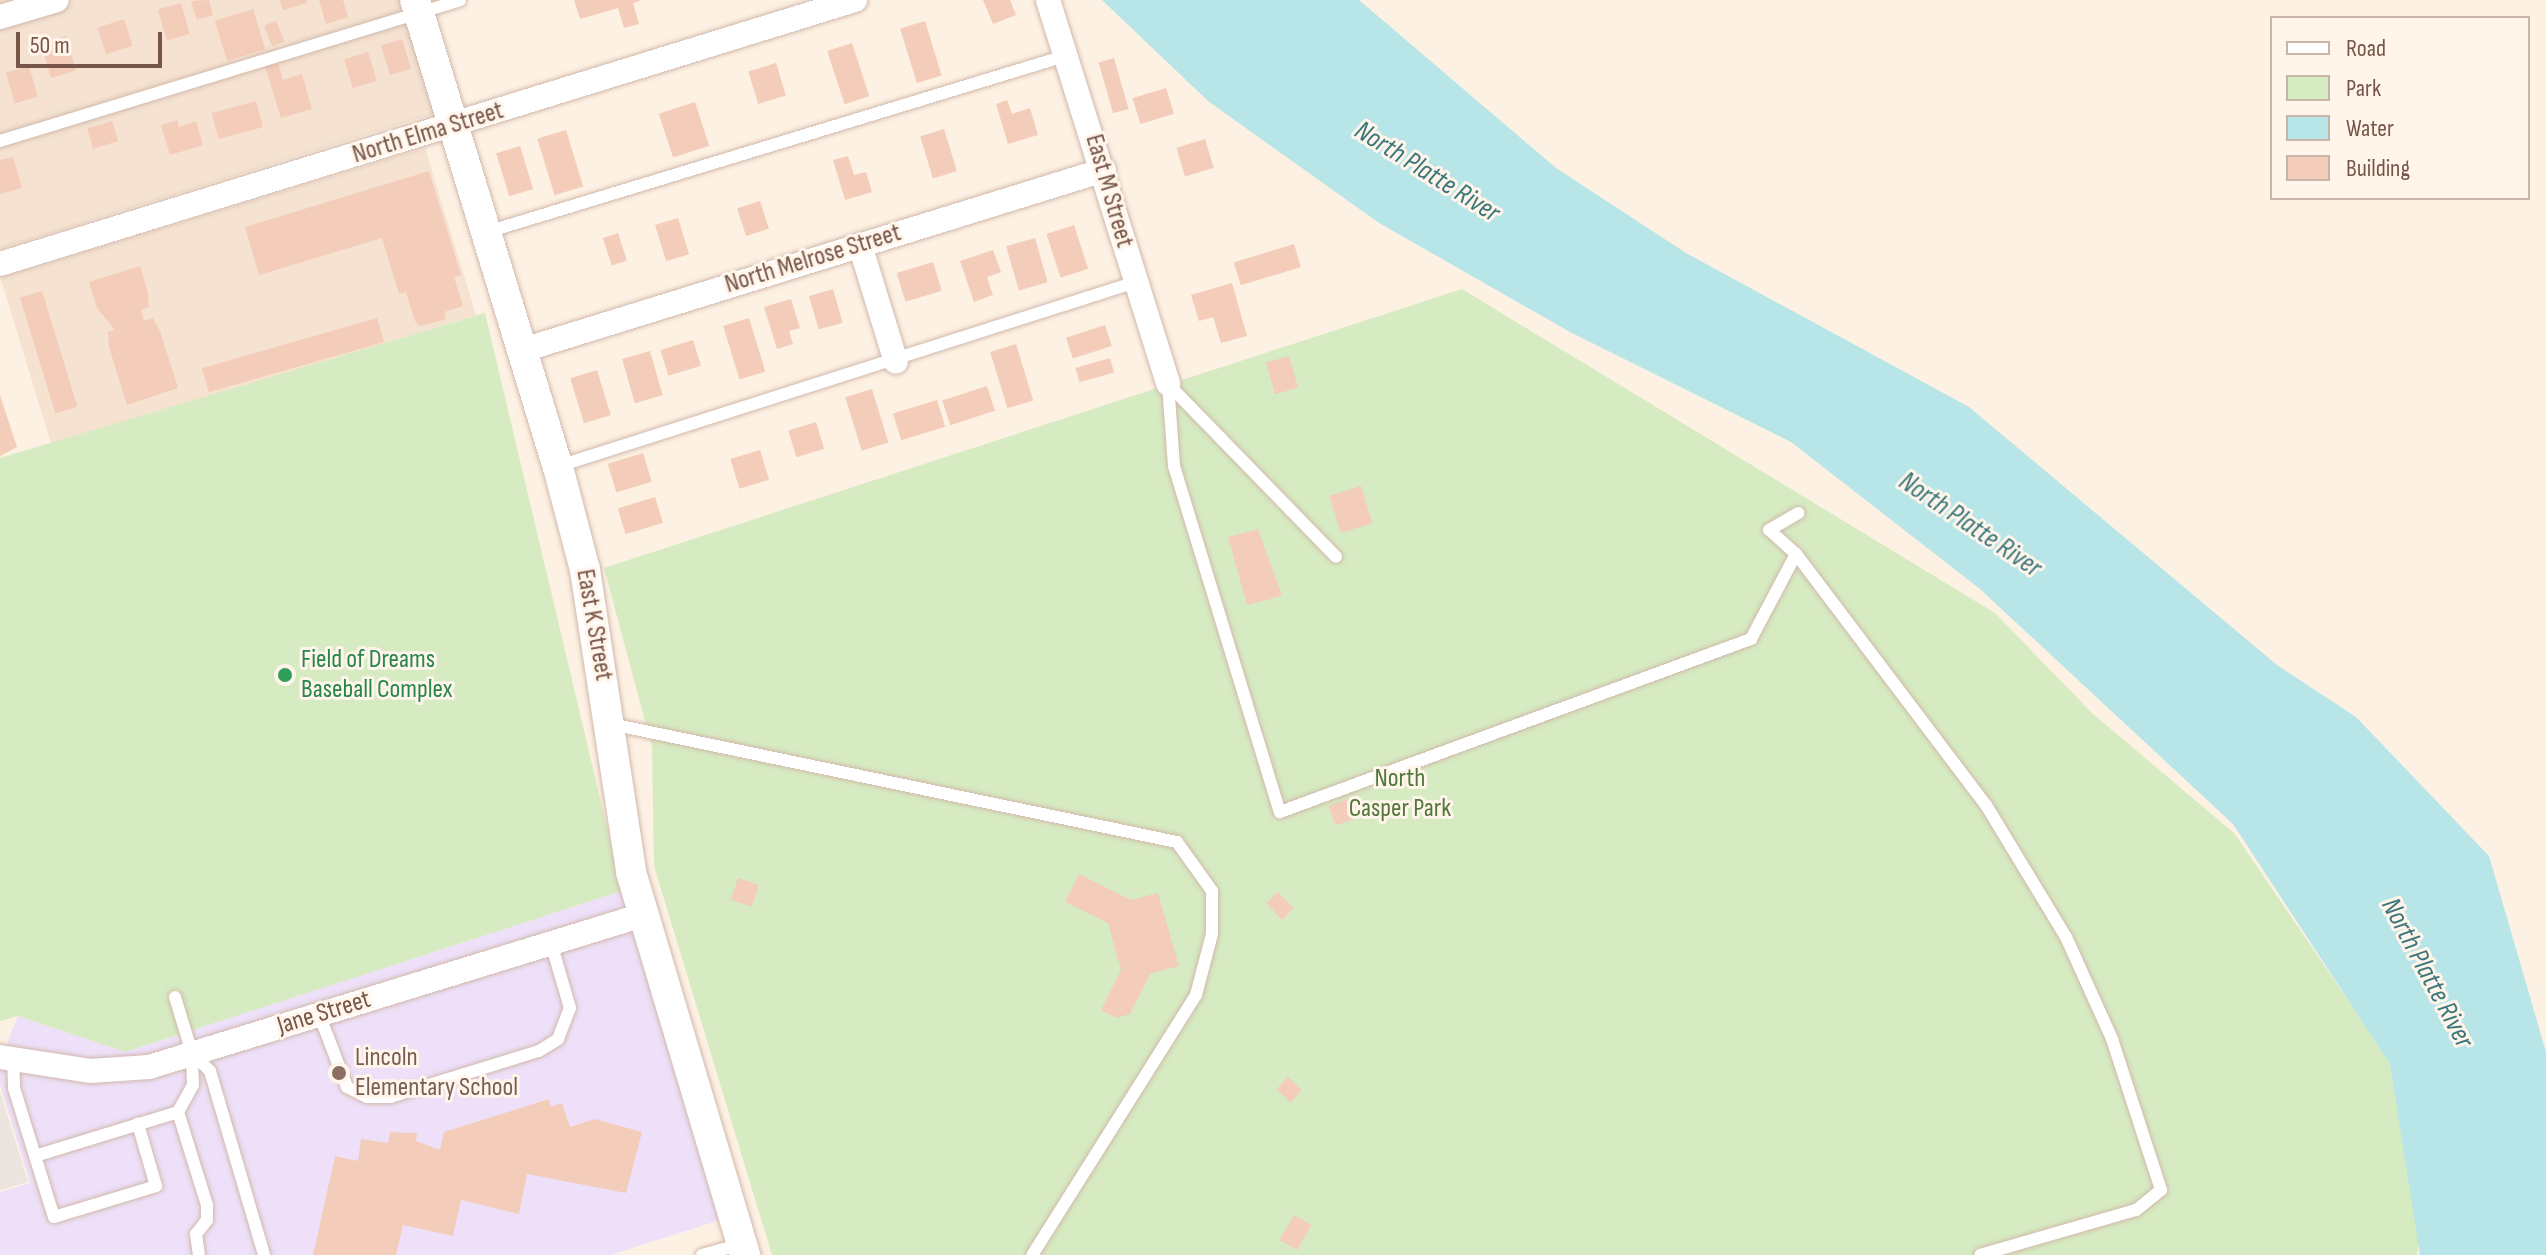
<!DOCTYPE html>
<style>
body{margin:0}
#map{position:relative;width:2546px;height:1255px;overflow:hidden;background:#fdf1e3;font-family:"Sofia Sans Condensed",sans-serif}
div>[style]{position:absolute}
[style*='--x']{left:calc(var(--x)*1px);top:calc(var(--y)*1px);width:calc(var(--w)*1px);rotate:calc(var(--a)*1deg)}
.residential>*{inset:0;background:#f5e2d1;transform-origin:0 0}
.industrial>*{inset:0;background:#ece4de}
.education>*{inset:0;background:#eee0f9}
.green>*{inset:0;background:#d6ebc1}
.water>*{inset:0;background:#b7e5e8}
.building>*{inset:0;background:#f4ccba;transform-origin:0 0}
.roads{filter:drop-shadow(0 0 2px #d1b9ac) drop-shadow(0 0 2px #d1b9ac)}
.service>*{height:12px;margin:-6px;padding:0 6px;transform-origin:6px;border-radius:6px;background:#fff}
.minor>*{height:24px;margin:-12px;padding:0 12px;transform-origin:12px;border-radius:12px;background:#fff}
.tertiary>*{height:30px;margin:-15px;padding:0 15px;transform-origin:15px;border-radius:15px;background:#fff}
.dots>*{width:22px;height:22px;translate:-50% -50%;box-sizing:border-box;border:4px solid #fff5ea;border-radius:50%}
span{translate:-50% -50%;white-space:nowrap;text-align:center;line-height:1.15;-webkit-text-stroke:6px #fff5ea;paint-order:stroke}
.street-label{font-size:26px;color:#775548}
.leisure-label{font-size:26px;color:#27864d}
.left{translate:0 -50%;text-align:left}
.park-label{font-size:26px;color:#52773c}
.education-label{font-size:26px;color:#785e54}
.water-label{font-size:28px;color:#3b777d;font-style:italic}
.legend{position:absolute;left:2270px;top:16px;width:260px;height:184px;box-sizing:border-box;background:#fff5ea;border:2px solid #c9b5a9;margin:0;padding:10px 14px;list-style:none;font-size:24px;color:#775548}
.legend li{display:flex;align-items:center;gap:16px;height:40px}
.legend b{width:40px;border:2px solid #c9b5a9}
.scale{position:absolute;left:16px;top:32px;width:146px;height:36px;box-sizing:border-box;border:4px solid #775548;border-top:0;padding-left:10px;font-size:24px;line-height:28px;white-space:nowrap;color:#775548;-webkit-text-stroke:6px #fff5ea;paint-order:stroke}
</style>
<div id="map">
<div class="residential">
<i style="clip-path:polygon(0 0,441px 0,404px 12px,436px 113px,0 249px)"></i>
<i style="left:425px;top:148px;width:175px;height:444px;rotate:73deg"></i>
</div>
<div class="industrial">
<i style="clip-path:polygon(0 1091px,28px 1182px,0 1190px)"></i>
</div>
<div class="education">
<i style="clip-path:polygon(622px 891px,723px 1219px,611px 1255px,0 1255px,0 1192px,30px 1183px,0 1085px,0 1061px,18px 1016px,125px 1052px)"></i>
</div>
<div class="green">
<i style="clip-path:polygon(1462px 289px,1995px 613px,2093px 714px,2234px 833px,2391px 1063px,2422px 1223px,2417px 1255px,772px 1255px,654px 866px,652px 747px,604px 568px)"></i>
<i style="clip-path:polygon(485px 313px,622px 891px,125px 1052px,18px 1016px,0 1021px,0 458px)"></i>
</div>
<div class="water">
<i style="clip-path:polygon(1102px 0,1359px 0,1556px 168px,1686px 253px,1969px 407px,2277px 665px,2356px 717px,2489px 856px,2546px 1052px,2546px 1255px,2420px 1255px,2390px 1064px,2233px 824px,1980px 589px,1791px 442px,1570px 332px,1379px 223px,1208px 101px)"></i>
</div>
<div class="building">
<i style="clip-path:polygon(209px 0,213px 15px,197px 20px,191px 1px)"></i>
<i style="clip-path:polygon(280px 0,306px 0,307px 3px,283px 10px)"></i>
<i style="clip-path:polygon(319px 0,343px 0,348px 17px,326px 24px)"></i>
<i style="clip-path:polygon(574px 0,642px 0,633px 3px,639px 24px,624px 28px,618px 8px,580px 19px)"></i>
<i style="clip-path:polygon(983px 0,1010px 0,1016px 15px,993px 24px)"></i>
<i style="left:181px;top:3px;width:32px;height:24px;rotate:74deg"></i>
<i style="left:253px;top:9px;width:42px;height:40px;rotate:73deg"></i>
<i style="left:124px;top:19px;width:28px;height:28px;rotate:72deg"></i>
<i style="left:276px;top:21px;width:22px;height:13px;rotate:68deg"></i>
<i style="left:925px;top:21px;width:57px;height:26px;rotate:73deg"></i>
<i style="left:66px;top:36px;width:36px;height:26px;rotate:74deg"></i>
<i style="left:402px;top:39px;width:31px;height:22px;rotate:73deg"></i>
<i style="left:852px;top:43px;width:56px;height:26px;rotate:72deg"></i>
<i style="left:368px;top:52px;width:30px;height:25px;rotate:73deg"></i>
<i style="left:1114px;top:58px;width:53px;height:16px;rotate:74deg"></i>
<i style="clip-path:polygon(278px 63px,283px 80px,302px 74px,312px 109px,281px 118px,265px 67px)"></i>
<i style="left:776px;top:63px;width:34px;height:29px;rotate:73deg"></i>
<i style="left:29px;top:66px;width:32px;height:24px;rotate:74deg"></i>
<i style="left:1166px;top:88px;width:27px;height:35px;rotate:73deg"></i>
<i style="clip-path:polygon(1007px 100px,1012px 114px,1030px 108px,1038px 135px,1008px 144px,996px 104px)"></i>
<i style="left:256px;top:101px;width:27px;height:46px;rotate:75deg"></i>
<i style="left:695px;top:102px;width:46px;height:38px;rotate:72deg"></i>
<i style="clip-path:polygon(177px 120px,179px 127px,196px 121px,203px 145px,170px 155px,161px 125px)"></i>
<i style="left:112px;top:121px;width:21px;height:26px;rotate:73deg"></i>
<i style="left:944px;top:129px;width:44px;height:25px;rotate:73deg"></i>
<i style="left:566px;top:130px;width:59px;height:30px;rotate:73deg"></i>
<i style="left:1205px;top:139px;width:30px;height:30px;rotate:73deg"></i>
<i style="left:520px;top:146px;width:45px;height:25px;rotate:73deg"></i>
<i style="clip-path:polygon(848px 156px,854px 175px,866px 172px,872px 192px,845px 200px,833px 160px)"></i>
<i style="clip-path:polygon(13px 157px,22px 188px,0 194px,0 160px)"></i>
<i style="clip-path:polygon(429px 171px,461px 275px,454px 277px,463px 306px,444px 312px,446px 319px,420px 326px,415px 321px,406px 292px,399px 294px,382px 238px,259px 275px,245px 227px)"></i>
<i style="left:760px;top:201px;width:29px;height:24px;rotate:72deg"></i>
<i style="left:678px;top:218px;width:38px;height:24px;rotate:73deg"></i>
<i style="left:1074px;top:225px;width:46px;height:29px;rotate:72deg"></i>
<i style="left:618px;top:233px;width:29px;height:16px;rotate:72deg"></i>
<i style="left:1035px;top:238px;width:46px;height:30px;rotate:74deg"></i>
<i style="left:1294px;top:244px;width:24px;height:63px;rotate:73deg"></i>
<i style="clip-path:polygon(993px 250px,1001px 272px,987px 277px,993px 295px,974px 302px,960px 261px)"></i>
<i style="left:933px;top:262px;width:30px;height:38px;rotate:73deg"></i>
<i style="clip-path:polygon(140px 266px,148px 293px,149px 307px,141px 310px,144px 321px,153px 318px,160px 331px,178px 388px,127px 405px,109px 347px,108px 332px,115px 330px,97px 308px,89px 282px)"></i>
<i style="clip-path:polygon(1232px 283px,1247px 336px,1221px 343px,1213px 317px,1199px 321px,1191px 295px)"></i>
<i style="left:833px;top:289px;width:35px;height:25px;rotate:74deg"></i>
<i style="left:42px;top:291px;width:121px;height:23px;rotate:73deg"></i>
<i style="clip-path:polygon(791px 299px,800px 328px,789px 331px,793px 344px,777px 349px,764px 307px)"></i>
<i style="left:377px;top:318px;width:25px;height:182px;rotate:74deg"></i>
<i style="left:749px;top:318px;width:56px;height:27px;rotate:73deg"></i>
<i style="left:1105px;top:325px;width:22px;height:41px;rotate:72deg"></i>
<i style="left:693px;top:340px;width:27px;height:34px;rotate:73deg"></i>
<i style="left:1016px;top:344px;width:59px;height:27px;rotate:73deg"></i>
<i style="left:650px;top:351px;width:46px;height:29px;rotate:74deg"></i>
<i style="left:1289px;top:356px;width:33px;height:24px;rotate:74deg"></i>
<i style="left:1110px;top:358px;width:15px;height:36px;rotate:74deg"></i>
<i style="left:597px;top:370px;width:47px;height:28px;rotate:73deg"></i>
<i style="left:987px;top:386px;width:26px;height:47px;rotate:72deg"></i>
<i style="left:872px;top:389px;width:56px;height:28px;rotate:73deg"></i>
<i style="clip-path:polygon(0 395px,17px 447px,0 456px)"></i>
<i style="left:937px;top:400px;width:28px;height:46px;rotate:73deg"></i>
<i style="left:816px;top:422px;width:28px;height:29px;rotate:73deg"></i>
<i style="left:760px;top:450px;width:31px;height:31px;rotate:73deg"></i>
<i style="left:643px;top:453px;width:30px;height:37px;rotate:73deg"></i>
<i style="left:1361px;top:486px;width:39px;height:33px;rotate:73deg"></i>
<i style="left:655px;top:497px;width:27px;height:39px;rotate:73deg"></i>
<i style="clip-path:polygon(1258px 529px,1282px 596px,1247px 605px,1228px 537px)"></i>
<i style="left:1357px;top:796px;width:21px;height:30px;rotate:71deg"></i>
<i style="clip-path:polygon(1079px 874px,1131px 900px,1158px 893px,1179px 966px,1150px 974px,1130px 1014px,1117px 1018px,1101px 1010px,1121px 970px,1108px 923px,1065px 902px)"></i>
<i style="left:738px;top:878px;width:22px;height:23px;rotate:18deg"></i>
<i style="left:1278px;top:892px;width:23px;height:16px;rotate:47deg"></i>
<i style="left:1288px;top:1077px;width:19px;height:17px;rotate:43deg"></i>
<i style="clip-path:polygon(549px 1099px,551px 1107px,562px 1103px,570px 1127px,595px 1119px,642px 1132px,626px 1193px,527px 1174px,519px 1214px,461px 1200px,453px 1236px,403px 1225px,396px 1255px,313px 1255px,335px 1156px,358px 1161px,361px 1139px,388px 1143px,390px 1132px,417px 1133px,416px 1141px,440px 1150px,444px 1132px)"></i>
<i style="left:1294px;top:1215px;width:20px;height:29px;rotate:30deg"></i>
</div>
<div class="roads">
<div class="service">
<i style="--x:0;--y:141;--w:481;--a:-17"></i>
<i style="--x:487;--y:232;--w:607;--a:-16.94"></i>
<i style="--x:1168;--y:384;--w:82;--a:85.8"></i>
<i style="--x:1174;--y:466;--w:362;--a:73"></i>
<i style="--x:1280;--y:812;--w:502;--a:-20.17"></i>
<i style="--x:1751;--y:639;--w:96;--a:-62.1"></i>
<i style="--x:1796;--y:554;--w:36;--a:-138"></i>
<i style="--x:1769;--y:530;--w:34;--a:-30"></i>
<i style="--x:1168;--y:384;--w:241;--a:45.8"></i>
<i style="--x:559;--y:466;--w:606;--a:-17.69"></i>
<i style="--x:1796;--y:554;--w:315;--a:52.9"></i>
<i style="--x:1986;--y:805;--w:154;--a:58.8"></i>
<i style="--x:2066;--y:937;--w:112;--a:65.7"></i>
<i style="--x:2112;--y:1039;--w:159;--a:72"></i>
<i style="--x:2161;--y:1190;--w:32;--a:141"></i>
<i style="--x:2136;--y:1210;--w:162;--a:163.9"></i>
<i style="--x:611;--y:724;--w:578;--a:11.78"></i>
<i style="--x:1177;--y:842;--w:60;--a:54.5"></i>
<i style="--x:1212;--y:891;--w:43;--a:90"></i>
<i style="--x:1212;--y:934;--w:63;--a:104.7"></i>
<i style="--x:1196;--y:995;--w:307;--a:122.2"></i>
<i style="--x:175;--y:997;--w:59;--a:73.1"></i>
<i style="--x:319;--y:1014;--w:78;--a:69"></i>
<i style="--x:347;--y:1087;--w:22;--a:27"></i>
<i style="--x:367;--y:1097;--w:23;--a:0"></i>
<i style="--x:390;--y:1097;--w:156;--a:-17.2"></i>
<i style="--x:539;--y:1051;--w:22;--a:-32"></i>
<i style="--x:558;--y:1039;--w:33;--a:-69"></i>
<i style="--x:570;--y:1008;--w:68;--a:-106.3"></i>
<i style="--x:13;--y:1057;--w:31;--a:88"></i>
<i style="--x:14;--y:1088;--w:135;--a:72.8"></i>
<i style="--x:54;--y:1217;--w:107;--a:-16.9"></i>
<i style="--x:156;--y:1186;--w:65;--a:-106.2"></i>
<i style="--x:178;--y:1112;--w:97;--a:72.7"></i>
<i style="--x:207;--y:1205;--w:15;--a:90"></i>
<i style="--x:207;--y:1220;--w:18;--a:128"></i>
<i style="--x:196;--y:1234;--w:21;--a:82"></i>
<i style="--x:35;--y:1156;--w:150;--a:-17.1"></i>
<i style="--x:178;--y:1112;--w:31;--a:-61"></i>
<i style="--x:193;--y:1085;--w:32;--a:-92"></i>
<i style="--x:192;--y:1053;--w:25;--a:45"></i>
<i style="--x:210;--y:1071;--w:192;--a:73.6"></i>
<i style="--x:702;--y:1255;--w:41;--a:-15.4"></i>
</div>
<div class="minor">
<i style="--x:1048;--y:0;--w:402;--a:72.6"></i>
<i style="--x:0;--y:17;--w:59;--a:-16.6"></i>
<i style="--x:860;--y:245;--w:122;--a:72.9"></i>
<i style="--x:0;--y:264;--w:895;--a:-17.16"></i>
<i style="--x:523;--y:350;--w:608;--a:-17.21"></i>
<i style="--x:0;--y:1057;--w:91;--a:8.8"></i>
<i style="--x:90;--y:1071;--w:59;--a:-3.9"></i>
<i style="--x:149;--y:1067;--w:517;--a:-17.1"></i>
</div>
<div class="tertiary">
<i style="--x:415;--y:0;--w:488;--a:73"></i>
<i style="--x:558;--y:467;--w:106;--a:75.3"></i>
<i style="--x:585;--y:570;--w:305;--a:81.3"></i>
<i style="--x:631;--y:872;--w:400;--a:73.4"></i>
</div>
</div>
<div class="dots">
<i style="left:285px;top:675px;background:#2e9e5b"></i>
<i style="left:339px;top:1073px;background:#8d6e63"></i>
</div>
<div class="street-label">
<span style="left:428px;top:133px;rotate:-17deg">North Elma Street</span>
<span style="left:1109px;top:191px;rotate:74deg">East M Street</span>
<span style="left:813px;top:259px;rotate:-17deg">North Melrose Street</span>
<span style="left:594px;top:625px;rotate:80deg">East K Street</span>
<span style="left:324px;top:1013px;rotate:-17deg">Jane Street</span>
</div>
<div class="leisure-label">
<span class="left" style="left:301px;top:675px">Field of Dreams<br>Baseball Complex</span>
</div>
<div class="park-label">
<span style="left:1400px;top:794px">North<br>Casper Park</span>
</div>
<div class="education-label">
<span class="left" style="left:355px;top:1073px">Lincoln<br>Elementary School</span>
</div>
<div class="water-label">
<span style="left:1427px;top:172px;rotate:32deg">North Platte River</span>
<span style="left:1970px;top:525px;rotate:34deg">North Platte River</span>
<span style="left:2427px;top:973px;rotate:62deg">North Platte River</span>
</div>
<ul class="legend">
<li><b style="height:10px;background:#fff"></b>Road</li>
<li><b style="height:22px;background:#d6ebc1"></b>Park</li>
<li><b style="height:22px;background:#b7e5e8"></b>Water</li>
<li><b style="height:22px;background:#f4ccba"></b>Building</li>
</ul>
<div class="scale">50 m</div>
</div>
